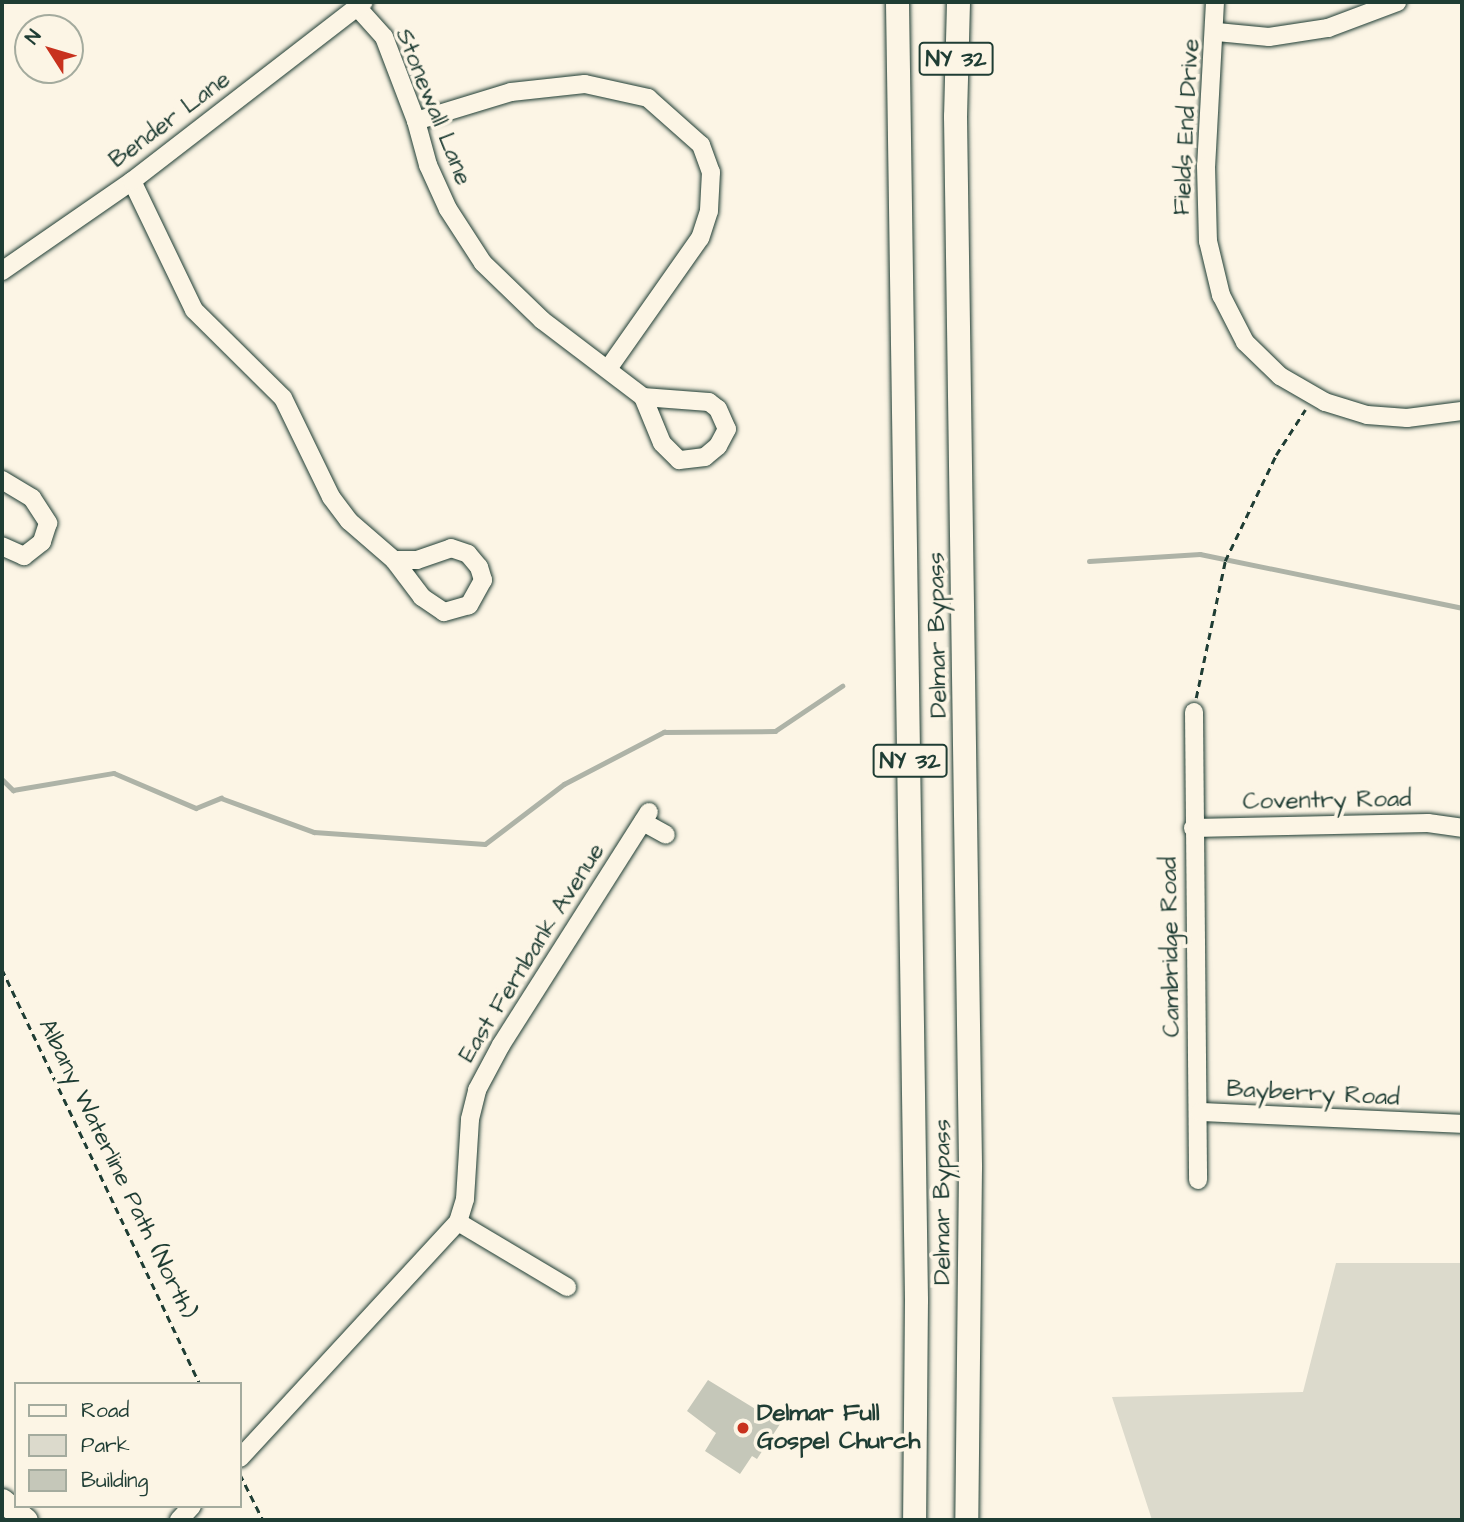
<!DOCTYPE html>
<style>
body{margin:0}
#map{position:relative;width:1464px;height:1522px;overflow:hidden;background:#fcf5e5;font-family:"Architects Daughter",sans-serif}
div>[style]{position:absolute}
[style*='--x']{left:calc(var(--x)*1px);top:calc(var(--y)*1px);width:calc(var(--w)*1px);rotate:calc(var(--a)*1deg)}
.green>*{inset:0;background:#dcdacc}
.stream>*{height:4.5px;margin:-2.25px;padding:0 2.25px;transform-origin:2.25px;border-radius:2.25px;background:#aeb3a7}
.building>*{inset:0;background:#c5c7b9}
.path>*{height:2.5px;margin-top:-1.25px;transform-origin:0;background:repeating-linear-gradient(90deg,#1f3d34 0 7px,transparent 0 12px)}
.roads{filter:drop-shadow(0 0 2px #1f3d34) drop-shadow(0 0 2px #1f3d34)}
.minor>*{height:18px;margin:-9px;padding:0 9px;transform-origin:9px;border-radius:9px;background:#fcf5e5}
.major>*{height:23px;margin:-11.5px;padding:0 11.5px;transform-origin:11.5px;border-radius:11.5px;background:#fcf5e5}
.dots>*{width:19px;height:19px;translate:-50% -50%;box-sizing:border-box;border:4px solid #fcf5e5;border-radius:50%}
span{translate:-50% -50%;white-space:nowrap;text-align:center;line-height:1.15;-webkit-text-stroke:7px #fcf5e5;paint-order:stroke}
.shield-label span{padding:2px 5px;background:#fcf5e5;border:2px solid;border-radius:5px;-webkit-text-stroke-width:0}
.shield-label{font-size:23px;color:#1f3d34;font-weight:700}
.street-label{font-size:24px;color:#1f3d34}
.poi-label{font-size:24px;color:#1f3d34;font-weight:700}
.left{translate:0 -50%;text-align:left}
.frame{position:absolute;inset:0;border:4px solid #1f3d34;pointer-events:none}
.legend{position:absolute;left:14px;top:1382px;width:228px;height:126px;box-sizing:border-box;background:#fcf5e5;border:2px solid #a4ab9e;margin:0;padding:9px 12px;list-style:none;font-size:21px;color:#1f3d34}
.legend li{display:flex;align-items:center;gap:14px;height:35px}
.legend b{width:35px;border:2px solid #a4ab9e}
.north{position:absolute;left:14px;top:14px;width:70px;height:70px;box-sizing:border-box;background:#fcf5e5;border:2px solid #a4ab9e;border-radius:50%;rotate:307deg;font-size:19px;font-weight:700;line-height:28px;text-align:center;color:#1f3d34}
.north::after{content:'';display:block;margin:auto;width:24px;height:32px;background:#c8321e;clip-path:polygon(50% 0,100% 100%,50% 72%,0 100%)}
</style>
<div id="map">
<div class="green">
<i style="clip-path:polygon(1336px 1263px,1462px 1263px,1462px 1520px,1152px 1520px,1112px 1397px,1303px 1392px)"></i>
</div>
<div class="stream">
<i style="--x:1089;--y:561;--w:111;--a:-3.6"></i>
<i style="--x:1200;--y:554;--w:268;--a:11.6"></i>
<i style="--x:2;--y:779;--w:16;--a:45"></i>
<i style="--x:13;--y:790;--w:102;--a:-9.6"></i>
<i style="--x:114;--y:773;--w:89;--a:23.1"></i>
<i style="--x:196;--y:808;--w:27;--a:-22"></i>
<i style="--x:221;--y:798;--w:99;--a:20.1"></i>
<i style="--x:314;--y:832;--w:171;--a:4"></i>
<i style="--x:485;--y:844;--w:99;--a:-37.2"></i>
<i style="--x:564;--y:784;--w:113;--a:-27.5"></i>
<i style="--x:664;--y:732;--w:111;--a:-0.5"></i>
<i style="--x:775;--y:731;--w:81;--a:-33.9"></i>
</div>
<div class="building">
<i style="clip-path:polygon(708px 1380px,780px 1424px,757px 1459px,752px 1456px,740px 1474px,705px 1451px,716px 1433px,687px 1411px)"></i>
</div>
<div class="path">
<i style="--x:1196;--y:698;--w:140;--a:-78"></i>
<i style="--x:1225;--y:561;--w:118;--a:-64.3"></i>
<i style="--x:1276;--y:455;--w:54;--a:-57.2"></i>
<i style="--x:2;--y:969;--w:460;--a:64.5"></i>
<i style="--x:240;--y:1474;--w:51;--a:63.4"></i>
</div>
<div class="roads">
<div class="minor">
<i style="--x:1215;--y:2;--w:164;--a:93.1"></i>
<i style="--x:1206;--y:166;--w:75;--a:88.5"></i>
<i style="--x:1208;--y:241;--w:56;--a:76.5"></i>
<i style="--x:1221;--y:295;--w:53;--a:62.9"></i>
<i style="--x:1245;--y:342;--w:49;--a:44.2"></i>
<i style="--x:1280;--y:376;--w:52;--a:30"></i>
<i style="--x:1325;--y:402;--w:44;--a:17.2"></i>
<i style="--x:1367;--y:415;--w:40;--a:4.3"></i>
<i style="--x:1407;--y:418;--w:55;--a:-7.3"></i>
<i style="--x:357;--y:7;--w:40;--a:48"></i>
<i style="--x:384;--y:37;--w:90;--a:69.1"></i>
<i style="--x:416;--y:121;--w:46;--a:74.7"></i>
<i style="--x:428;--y:165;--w:48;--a:65.6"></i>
<i style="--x:448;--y:209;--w:64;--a:57.1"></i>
<i style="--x:483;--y:263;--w:82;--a:44"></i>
<i style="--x:542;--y:320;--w:127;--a:37.3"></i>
<i style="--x:1217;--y:32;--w:52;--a:5.5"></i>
<i style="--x:1269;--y:37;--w:60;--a:-8.7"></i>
<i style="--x:1328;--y:28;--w:74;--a:-20.6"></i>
<i style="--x:416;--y:121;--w:99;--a:-17"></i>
<i style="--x:511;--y:92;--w:74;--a:-6.2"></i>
<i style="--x:585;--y:84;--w:65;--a:12.5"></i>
<i style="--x:648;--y:98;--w:71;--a:41.6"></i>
<i style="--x:701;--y:145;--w:29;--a:70"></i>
<i style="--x:711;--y:172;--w:39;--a:93"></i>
<i style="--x:709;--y:211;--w:28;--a:108"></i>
<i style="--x:700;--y:238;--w:160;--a:125.1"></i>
<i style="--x:132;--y:181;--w:143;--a:64.3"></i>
<i style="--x:194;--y:310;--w:125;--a:44.7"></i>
<i style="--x:283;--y:398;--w:110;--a:64.1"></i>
<i style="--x:331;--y:497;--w:30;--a:53"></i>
<i style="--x:349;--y:521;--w:60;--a:40.9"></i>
<i style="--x:2;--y:271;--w:158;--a:-34.7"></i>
<i style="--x:132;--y:181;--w:293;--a:-37.7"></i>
<i style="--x:643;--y:397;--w:66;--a:4.3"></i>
<i style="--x:709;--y:402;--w:11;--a:38"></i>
<i style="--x:718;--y:409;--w:22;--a:66"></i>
<i style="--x:727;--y:429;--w:19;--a:118"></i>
<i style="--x:718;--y:446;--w:17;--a:140"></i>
<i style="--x:705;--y:457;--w:26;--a:173"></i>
<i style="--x:679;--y:460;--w:24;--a:-135"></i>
<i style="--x:662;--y:443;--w:50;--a:-112.4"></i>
<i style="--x:2;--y:480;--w:35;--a:31"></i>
<i style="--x:32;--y:498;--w:30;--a:57"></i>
<i style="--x:48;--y:523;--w:20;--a:108"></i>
<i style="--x:42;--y:542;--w:23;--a:142"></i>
<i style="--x:24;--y:556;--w:24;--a:-156"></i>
<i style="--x:451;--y:548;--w:18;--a:19"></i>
<i style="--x:468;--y:554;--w:17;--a:50"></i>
<i style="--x:479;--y:567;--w:14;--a:73"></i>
<i style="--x:483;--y:580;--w:29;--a:119"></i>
<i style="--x:469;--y:605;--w:26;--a:164"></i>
<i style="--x:444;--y:612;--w:27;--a:-146"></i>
<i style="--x:422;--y:597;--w:46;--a:-127.1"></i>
<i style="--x:394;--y:560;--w:23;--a:0"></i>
<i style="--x:417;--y:560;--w:36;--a:-19"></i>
<i style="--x:1194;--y:712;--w:468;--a:89.5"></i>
<i style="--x:643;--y:822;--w:26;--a:29"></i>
<i style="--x:1193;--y:828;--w:235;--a:-1.2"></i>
<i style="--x:1428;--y:823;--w:34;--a:8"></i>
<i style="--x:1200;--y:1112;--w:262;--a:2.6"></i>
<i style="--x:458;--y:1222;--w:127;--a:30.8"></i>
<i style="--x:240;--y:1458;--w:321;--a:-47.3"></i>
<i style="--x:458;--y:1222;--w:24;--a:-73"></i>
<i style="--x:465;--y:1199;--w:80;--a:-86.4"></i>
<i style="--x:470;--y:1119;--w:30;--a:-76"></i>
<i style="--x:477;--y:1090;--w:51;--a:-61.9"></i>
<i style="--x:501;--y:1045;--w:276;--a:-57.6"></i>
<i style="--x:179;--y:1520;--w:19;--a:-47"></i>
</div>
<div class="major">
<i style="--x:897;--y:2;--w:1298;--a:89.16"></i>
<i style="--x:916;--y:1300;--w:220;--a:90.5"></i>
<i style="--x:958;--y:2;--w:114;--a:91.5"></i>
<i style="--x:955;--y:116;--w:1051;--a:89.18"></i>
<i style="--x:970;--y:1167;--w:353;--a:90.6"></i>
<i style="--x:2;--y:1500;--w:31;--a:40"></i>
</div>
</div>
<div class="dots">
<i style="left:743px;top:1428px;background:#c8321e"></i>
</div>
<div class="shield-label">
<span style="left:956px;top:59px">NY 32</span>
<span style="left:910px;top:761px">NY 32</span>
</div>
<div class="street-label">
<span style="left:433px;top:107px;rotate:68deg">Stonewall Lane</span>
<span style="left:170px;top:120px;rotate:-37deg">Bender Lane</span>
<span style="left:1187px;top:127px;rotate:-87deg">Fields End Drive</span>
<span style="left:938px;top:635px;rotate:-91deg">Delmar Bypass</span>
<span style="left:1327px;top:801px;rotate:-1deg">Coventry Road</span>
<span style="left:1171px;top:947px;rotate:-91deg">Cambridge Road</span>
<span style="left:532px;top:953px;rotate:-58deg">East Fernbank Avenue</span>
<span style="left:1313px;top:1094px;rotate:3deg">Bayberry Road</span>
<span style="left:117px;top:1169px;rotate:64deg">Albany Waterline Path (North)</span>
<span style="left:943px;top:1202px;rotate:-90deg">Delmar Bypass</span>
</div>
<div class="poi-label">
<span class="left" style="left:757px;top:1428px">Delmar Full<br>Gospel Church</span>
</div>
<div class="frame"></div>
<ul class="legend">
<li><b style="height:9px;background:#fcf5e5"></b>Road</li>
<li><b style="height:19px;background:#dcdacc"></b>Park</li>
<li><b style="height:19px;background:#c5c7b9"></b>Building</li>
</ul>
<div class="north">N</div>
</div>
